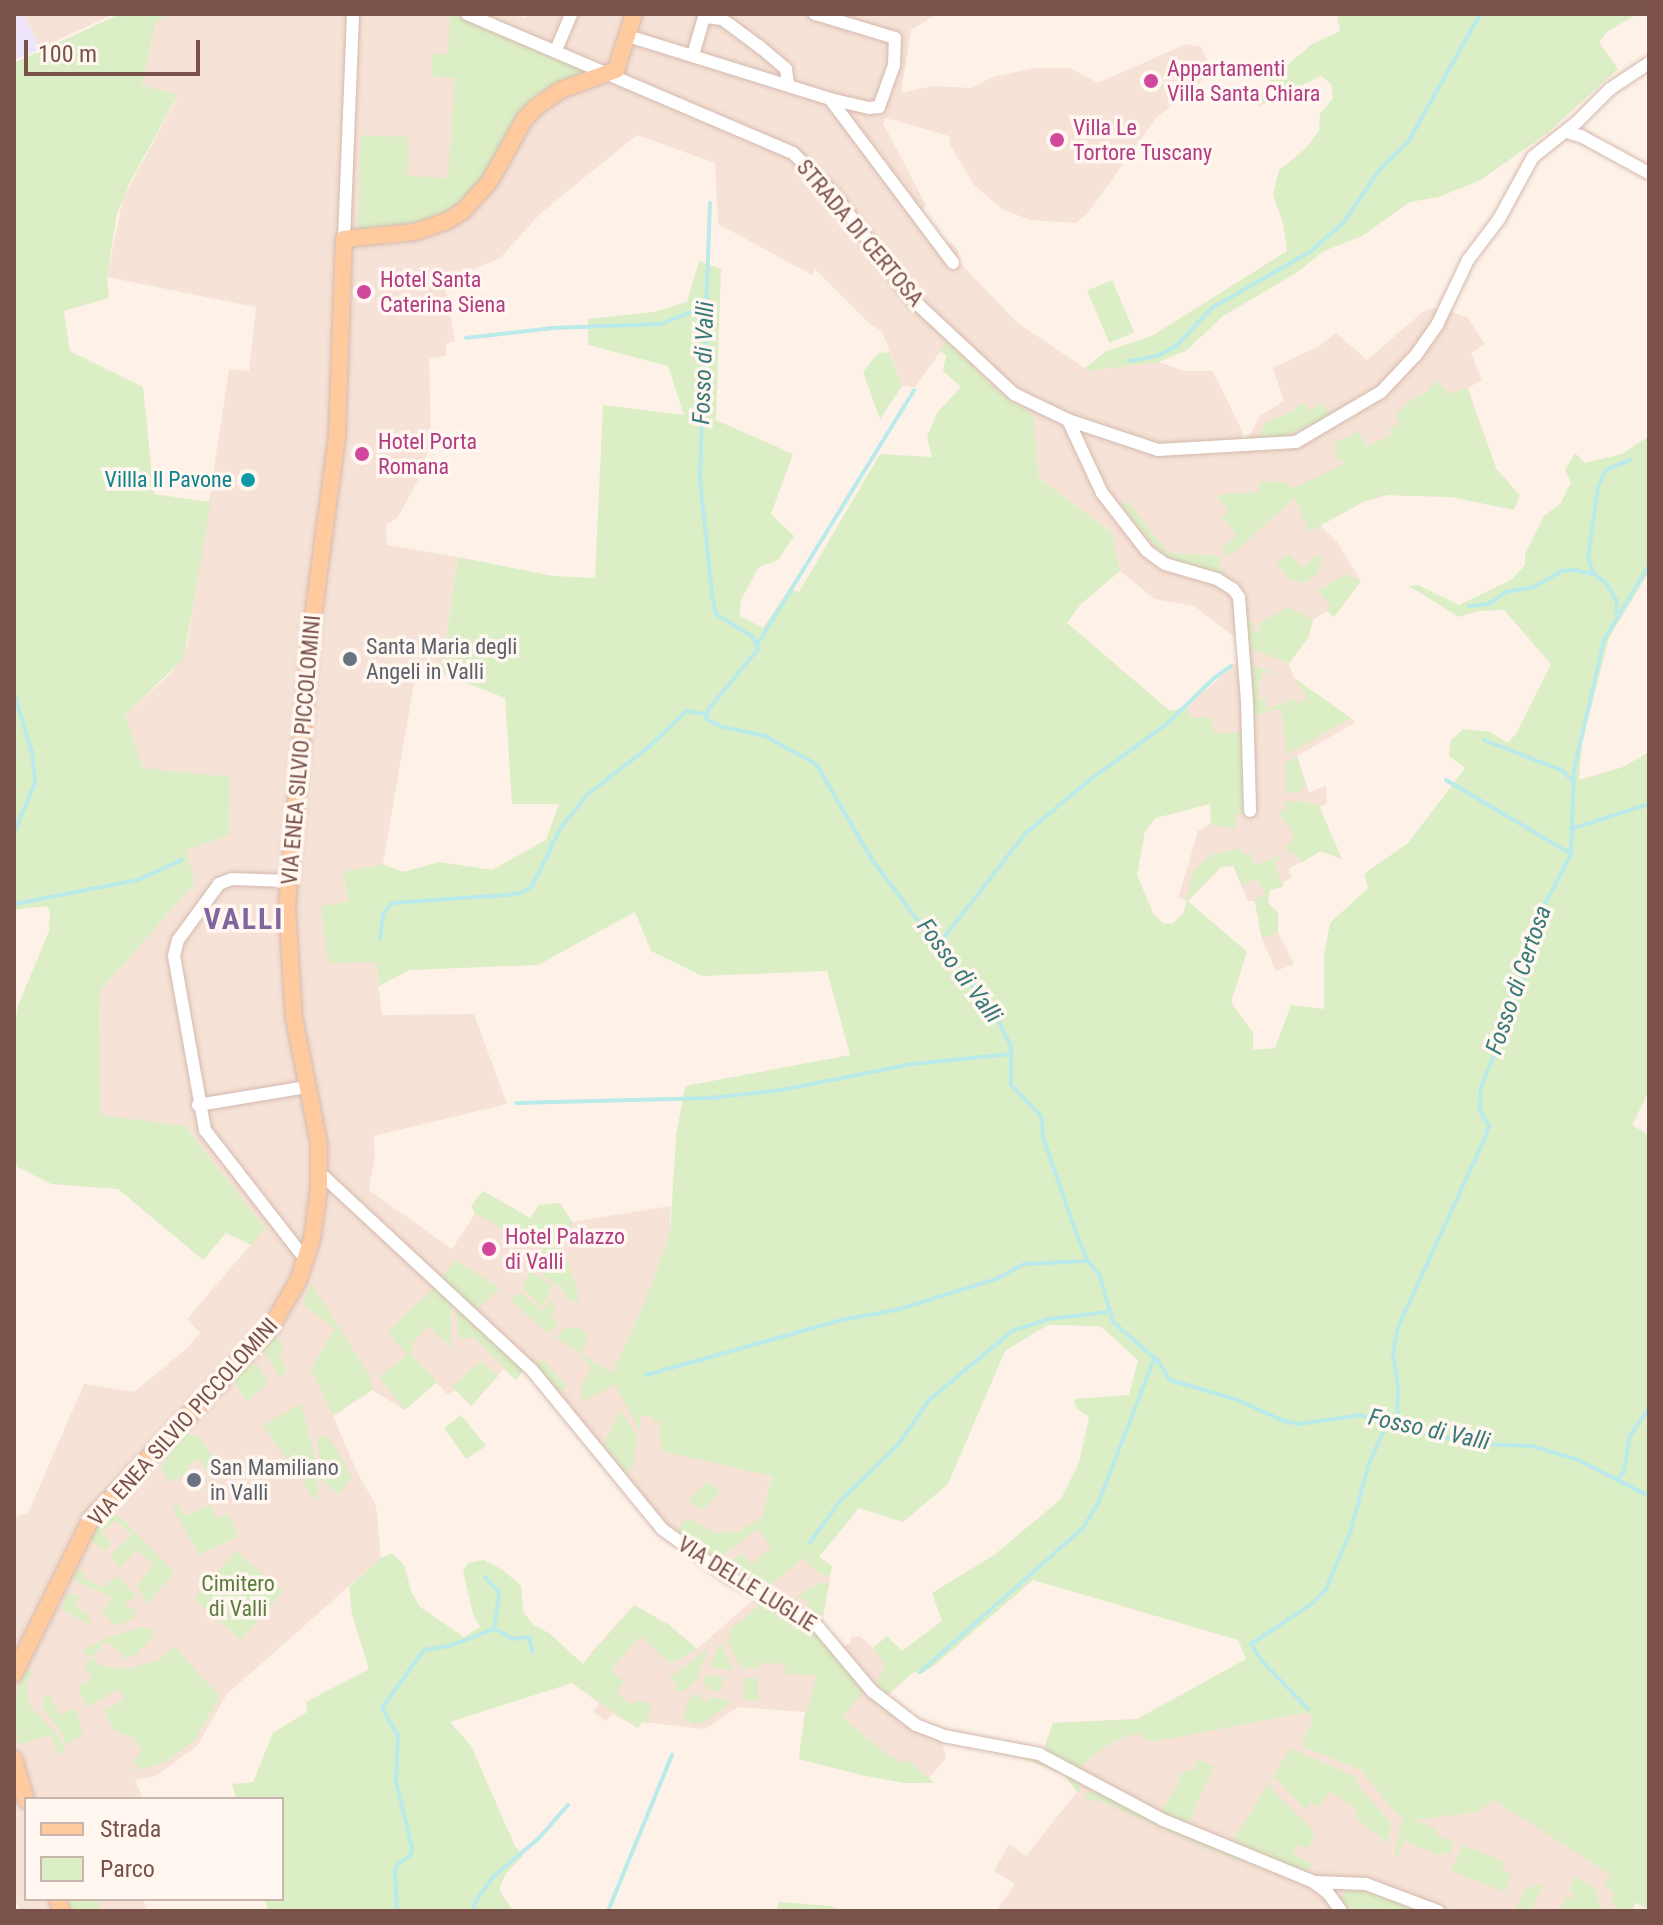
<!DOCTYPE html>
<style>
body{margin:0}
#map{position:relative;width:1663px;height:1925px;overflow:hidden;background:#fef2e8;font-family:"Roboto Condensed",sans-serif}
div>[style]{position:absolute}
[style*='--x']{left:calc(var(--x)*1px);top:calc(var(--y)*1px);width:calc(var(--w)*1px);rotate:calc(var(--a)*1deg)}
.residential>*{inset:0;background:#f6e2d6}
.education>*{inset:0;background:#efe5fb}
.green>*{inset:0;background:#dceec5;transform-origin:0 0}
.stream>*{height:4px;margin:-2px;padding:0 2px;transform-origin:2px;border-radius:2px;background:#baeae9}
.roads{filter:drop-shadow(0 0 2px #d4b9af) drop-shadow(0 0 2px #d4b9af)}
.minor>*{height:12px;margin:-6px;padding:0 6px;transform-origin:6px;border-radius:6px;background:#fff}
.major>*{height:16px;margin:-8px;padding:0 8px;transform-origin:8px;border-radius:8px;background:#ffca9e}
.dots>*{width:22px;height:22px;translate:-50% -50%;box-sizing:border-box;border:4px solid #fff7f0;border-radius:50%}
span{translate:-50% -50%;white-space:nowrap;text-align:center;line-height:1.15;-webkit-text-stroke:7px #fff7f0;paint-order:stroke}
.hotel-label{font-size:22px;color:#b23c85}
.left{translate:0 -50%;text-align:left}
.street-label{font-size:22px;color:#7b5249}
.culture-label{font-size:22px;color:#0d838f}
.right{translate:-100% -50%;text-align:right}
.worship-label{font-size:22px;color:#5b616d}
.park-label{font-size:22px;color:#5a7c3d}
.water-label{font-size:24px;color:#387a79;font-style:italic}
.district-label{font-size:30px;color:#81659e;font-weight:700;letter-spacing:2px}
.frame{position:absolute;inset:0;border:16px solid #7b5249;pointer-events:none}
.legend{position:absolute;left:24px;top:1797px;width:260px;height:104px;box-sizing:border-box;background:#fff7f0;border:2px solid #cab5ad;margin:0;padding:10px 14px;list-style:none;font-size:24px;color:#7b5249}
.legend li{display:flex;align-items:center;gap:16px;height:40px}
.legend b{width:40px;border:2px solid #cab5ad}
.scale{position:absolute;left:24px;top:40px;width:176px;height:36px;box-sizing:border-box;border:4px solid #7b5249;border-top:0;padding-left:10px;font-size:24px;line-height:28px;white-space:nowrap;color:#7b5249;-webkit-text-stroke:6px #fff7f0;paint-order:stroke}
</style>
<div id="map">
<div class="residential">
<i style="clip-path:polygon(14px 14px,114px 14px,14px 60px)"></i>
<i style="clip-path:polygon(170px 14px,514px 14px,526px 18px,528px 14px,937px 14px,911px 30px,901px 93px,932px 86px,971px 88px,993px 77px,1035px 68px,1070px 68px,1098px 83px,1186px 44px,1201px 47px,1213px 72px,1155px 119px,1088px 213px,1076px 223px,1031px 220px,1003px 210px,974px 185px,950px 145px,949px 136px,886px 118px,883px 123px,926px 205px,921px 211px,946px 243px,953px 244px,959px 252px,955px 258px,1018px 323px,1089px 371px,1159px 362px,1184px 371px,1213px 371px,1242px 431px,1243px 439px,1251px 433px,1260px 416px,1284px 401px,1273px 368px,1321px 345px,1336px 333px,1367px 360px,1425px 310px,1437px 308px,1467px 317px,1485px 344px,1471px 353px,1482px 380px,1468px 388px,1496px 468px,1451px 497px,1388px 495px,1365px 501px,1320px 525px,1337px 542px,1361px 581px,1334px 617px,1327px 611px,1313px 620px,1308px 638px,1289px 663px,1294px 678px,1356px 722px,1297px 756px,1309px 792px,1326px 786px,1327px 804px,1319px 807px,1342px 859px,1320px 851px,1289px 869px,1292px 878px,1283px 882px,1283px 887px,1270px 890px,1268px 904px,1278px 912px,1278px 932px,1294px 964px,1276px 971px,1262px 939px,1255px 901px,1248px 901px,1233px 866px,1221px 867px,1188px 901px,1178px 898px,1198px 831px,1211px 823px,1213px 733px,1192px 718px,1187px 707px,1238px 661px,1239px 640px,1194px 606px,1155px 599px,1120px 571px,1112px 533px,1039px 478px,1032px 415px,998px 391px,947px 342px,915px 387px,902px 386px,882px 331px,871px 325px,815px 269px,812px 275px,718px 224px,715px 163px,637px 135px,541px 213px,500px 258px,444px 282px,455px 341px,446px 344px,446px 356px,429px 359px,431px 442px,417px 482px,398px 517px,386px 525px,387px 545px,458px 557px,441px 673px,417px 666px,383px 864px,343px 872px,348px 902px,321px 907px,376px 962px,382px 1015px,474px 1014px,507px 1104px,374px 1136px,375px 1155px,369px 1190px,452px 1249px,475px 1214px,471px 1206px,483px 1191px,530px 1218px,539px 1205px,560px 1203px,572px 1222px,670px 1206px,670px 1233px,645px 1302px,778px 1448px,762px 1517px,832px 1566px,822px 1623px,842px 1647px,851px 1642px,851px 1637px,860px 1636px,873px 1648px,887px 1636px,914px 1672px,887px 1696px,915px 1718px,954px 1732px,1043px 1750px,1053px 1723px,1137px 1719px,1246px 1660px,1309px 1712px,1313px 1721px,1302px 1741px,1303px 1747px,1361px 1770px,1368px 1778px,1494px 1800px,1514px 1813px,1521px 1810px,1640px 1894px,1632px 1911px,996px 1911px,1015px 1884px,994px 1871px,1009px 1844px,1026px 1856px,1080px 1788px,1081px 1784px,1041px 1760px,942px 1741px,946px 1758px,929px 1778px,934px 1783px,904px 1783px,799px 1759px,805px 1712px,738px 1707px,705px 1729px,642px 1722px,638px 1728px,613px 1714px,606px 1721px,593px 1711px,599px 1703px,572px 1683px,588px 1656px,634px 1605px,669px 1625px,697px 1649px,753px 1600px,662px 1535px,524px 1370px,516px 1380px,504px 1369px,471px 1406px,457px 1390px,447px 1394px,436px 1382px,405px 1410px,372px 1390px,333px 1416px,357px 1472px,376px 1505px,381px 1558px,227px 1694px,197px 1746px,156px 1776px,135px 1780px,143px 1799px,26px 1799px,26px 1899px,143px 1899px,147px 1911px,19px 1911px,14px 1892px,14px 1517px,28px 1513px,84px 1384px,134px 1392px,185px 1350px,200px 1333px,187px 1319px,265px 1228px,185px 1126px,101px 1116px,99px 992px,195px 883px,143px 768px,125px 715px,171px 673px,187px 648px,229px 369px,249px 371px,256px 307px,107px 277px,123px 198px,178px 96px,142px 86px,156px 22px)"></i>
</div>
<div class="education">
<i style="clip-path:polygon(14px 14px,24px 14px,40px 49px,14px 60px)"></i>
</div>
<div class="green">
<i style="clip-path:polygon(120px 14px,170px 14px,156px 22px,142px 85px,178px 95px,129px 184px,117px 214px,107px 277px,109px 298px,64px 311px,70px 351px,143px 387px,154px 494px,211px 502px,184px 658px,125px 715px,143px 768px,230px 777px,229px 835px,186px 850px,195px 883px,99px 992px,101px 1115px,185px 1126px,265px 1228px,251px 1245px,226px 1233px,203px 1260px,118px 1189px,51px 1184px,18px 1167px,14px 1160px,14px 1029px,18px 1006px,49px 931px,50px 913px,47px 906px,14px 910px,14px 63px)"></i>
<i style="clip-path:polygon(450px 14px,586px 67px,583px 74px,539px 92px,523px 111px,479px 186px,449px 213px,411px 227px,358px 229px,361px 135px,408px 137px,407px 176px,448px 178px,455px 78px,431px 77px,432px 54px,448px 54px)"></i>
<i style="clip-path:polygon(1337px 14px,1637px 14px,1607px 32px,1599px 42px,1618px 69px,1547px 133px,1481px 180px,1439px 197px,1410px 202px,1362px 236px,1324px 251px,1296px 273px,1223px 316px,1187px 350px,1159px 362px,1089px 371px,1084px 369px,1106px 351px,1152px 336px,1287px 251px,1283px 223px,1273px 195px,1279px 170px,1304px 150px,1319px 131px,1320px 114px,1333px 98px,1331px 84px,1321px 76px,1260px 106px,1255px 100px,1274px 76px,1312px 44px,1340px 31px)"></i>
<i style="clip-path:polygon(699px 261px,721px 269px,716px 420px,793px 454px,771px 514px,794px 536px,778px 560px,759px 567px,741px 600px,740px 616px,763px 628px,790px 588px,799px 592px,880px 454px,932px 457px,927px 437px,937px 413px,961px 387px,943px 371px,946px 355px,940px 351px,947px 341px,998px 391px,1033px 415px,1039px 478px,1112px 533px,1120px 571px,1081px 604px,1067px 623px,1170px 711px,1187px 707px,1192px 718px,1212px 718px,1214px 733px,1244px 732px,1247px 814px,1236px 814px,1235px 829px,1211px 824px,1210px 804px,1156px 818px,1145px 831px,1137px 875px,1154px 915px,1164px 924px,1173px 923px,1183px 914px,1194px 870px,1211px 855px,1240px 848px,1244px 855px,1250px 853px,1256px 865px,1278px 856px,1280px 859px,1274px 862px,1283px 887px,1270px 890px,1268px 903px,1278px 912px,1278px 932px,1262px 939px,1255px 901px,1265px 894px,1257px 879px,1243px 886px,1233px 866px,1221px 867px,1188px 901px,1247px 952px,1231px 1002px,1253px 1033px,1253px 1050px,1275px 1048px,1291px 1005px,1324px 1009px,1324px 956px,1330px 923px,1368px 888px,1364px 874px,1408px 843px,1465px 768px,1449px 756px,1450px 741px,1463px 729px,1490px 732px,1507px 743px,1516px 734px,1551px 664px,1504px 610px,1478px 611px,1459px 617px,1409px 586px,1418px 585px,1459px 605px,1511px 580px,1525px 565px,1525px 553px,1544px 516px,1560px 504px,1571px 483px,1565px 470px,1575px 453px,1585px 463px,1622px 454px,1649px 436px,1649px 572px,1609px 638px,1582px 743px,1579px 780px,1623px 767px,1647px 753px,1649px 747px,1649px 1091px,1632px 1125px,1649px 1135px,1649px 1910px,1635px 1902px,1632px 1911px,1620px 1911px,1611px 1901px,1614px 1894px,1604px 1885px,1611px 1875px,1494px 1800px,1477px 1812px,1415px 1820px,1437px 1829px,1436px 1835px,1455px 1842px,1450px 1854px,1443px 1852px,1441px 1856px,1404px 1841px,1397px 1858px,1394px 1857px,1403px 1817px,1396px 1813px,1361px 1770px,1303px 1747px,1302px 1741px,1313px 1721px,1308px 1712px,1152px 1742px,1138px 1734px,1126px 1736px,1104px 1747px,1078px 1769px,1044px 1751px,1053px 1723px,1137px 1719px,1246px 1659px,1238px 1640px,1033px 1580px,935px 1665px,921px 1674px,914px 1672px,886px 1696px,876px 1686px,885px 1664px,873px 1648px,887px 1636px,902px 1651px,942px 1621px,932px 1593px,994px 1555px,1061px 1499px,1079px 1463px,1089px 1417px,1076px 1408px,1074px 1399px,1129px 1395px,1138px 1360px,1100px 1326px,1048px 1325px,1005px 1351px,948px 1484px,903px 1522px,859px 1508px,819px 1557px,832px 1566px,830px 1577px,817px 1572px,803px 1558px,762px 1593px,727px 1572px,727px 1564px,742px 1553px,752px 1564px,771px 1547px,758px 1529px,718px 1558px,708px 1557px,677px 1534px,682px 1523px,690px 1518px,713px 1533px,738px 1532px,762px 1517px,772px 1476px,661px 1451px,660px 1422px,653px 1421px,652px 1416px,640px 1416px,640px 1432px,615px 1384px,582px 1402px,581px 1388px,591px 1369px,579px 1353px,556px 1337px,567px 1327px,582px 1329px,587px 1334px,587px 1342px,580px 1353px,612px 1373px,645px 1302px,670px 1233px,676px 1136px,685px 1086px,850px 1055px,827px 971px,702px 976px,651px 951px,635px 912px,538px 965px,410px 970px,379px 986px,376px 962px,328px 963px,321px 906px,348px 901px,343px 872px,383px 864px,403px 872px,439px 862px,492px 870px,546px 840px,559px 804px,512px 804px,505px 698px,441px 673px,458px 557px,554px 576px,595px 578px,603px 405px,684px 415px,668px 366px,588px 345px,588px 319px,654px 312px,687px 302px)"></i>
<i style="left:1112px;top:280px;width:57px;height:27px;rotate:67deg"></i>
<i style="clip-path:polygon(889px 352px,902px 386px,880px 419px,863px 372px,878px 353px)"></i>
<i style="clip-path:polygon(1437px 381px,1451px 394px,1467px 388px,1496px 468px,1520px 496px,1514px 510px,1451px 497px,1388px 495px,1365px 501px,1309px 532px,1295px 498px,1237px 550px,1224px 556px,1223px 547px,1237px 535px,1222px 518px,1229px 511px,1217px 498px,1223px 494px,1260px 492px,1260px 482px,1287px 482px,1291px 488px,1296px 487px,1342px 465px,1345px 463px,1333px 455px,1338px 453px,1334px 443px,1359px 432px,1366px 446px,1391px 435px,1389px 430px,1400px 423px,1395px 415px,1415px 396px,1423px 395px)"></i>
<i style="clip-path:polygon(1303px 402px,1311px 411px,1322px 403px,1331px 416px,1278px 439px,1264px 439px,1260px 435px,1265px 422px,1290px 413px)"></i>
<i style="clip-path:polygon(1127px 501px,1168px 553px,1220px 556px,1219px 568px,1232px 581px,1163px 556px,1120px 504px)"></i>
<i style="clip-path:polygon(1318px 553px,1322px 560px,1317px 574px,1305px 583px,1289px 579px,1276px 564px,1289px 554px,1303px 568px)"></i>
<i style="clip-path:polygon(1347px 574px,1361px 581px,1334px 617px,1327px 611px,1331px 604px,1317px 591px)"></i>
<i style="clip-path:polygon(1289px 607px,1313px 620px,1308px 638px,1289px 663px,1249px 648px,1247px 621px,1253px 623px,1254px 632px,1261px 629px,1259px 623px)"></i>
<i style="clip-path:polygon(1250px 663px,1272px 673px,1262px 673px,1262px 680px,1259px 681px,1259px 699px,1266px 699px,1266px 709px,1294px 699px,1298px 704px,1307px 697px,1294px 678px,1351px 718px,1287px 754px,1281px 708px,1253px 716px)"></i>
<i style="clip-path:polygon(1297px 756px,1306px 787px,1300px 788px,1301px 792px,1286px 793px,1285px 763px)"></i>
<i style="clip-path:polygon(1294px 801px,1318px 804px,1342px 859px,1321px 851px,1301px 863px,1296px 853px,1289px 855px,1286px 846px,1292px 842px,1294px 835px,1279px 812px,1287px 809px,1284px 802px)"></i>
<i style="clip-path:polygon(483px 1191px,530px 1218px,539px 1205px,560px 1203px,572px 1222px,570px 1233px,564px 1237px,558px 1236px,554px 1242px,564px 1253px,577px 1288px,578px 1303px,569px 1300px,560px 1287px,542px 1275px,552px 1265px,541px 1251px,544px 1245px,525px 1232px,519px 1239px,475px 1213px,471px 1206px)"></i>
<i style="clip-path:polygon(456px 1260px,500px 1288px,474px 1312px,440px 1280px)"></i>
<i style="clip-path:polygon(530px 1271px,552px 1285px,543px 1307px,522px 1289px)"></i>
<i style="clip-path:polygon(311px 1283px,370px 1376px,372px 1390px,333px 1416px,311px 1369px,335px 1329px,303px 1304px)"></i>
<i style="clip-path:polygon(435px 1287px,451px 1304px,451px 1348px,428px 1326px,412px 1344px,415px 1348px,410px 1353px,437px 1382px,405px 1410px,379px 1377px,408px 1355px,387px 1332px)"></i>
<i style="clip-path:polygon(521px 1293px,543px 1311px,550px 1300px,554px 1304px,555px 1310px,551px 1317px,558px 1323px,549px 1334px,509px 1299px)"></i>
<i style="clip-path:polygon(457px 1308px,524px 1369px,516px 1380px,475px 1338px,458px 1338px)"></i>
<i style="clip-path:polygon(275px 1336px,284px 1345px,280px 1357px,287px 1370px,280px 1377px,264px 1351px)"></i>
<i style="clip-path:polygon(536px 1359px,539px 1363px,543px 1360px,567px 1386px,560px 1392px,532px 1363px)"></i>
<i style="clip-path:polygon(481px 1361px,498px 1376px,471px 1406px,452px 1386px)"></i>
<i style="clip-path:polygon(249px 1365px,257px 1366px,269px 1382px,247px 1402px,233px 1380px)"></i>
<i style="clip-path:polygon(301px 1404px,315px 1458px,318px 1497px,315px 1500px,263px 1425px)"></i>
<i style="clip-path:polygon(621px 1410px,637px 1438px,633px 1465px,626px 1474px,604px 1445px)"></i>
<i style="clip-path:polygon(461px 1415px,486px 1446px,466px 1459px,444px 1428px)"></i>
<i style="clip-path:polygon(184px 1433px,198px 1436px,214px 1459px,207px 1463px,214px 1475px,210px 1478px,200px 1459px,188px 1465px,192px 1472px,172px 1482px,168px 1479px,161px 1467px)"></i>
<i style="clip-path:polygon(329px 1436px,352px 1478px,338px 1494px,322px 1480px,317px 1437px)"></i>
<i style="clip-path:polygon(706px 1482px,720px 1490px,704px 1510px,688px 1502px)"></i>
<i style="clip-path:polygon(178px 1503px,185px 1516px,210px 1505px,217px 1518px,228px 1513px,239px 1536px,199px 1555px,175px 1511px,174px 1504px)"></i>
<i style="clip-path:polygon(106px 1512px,121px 1518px,174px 1572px,147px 1604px,137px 1586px,153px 1564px,137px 1550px,120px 1568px,110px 1555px,132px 1535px,115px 1520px,102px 1533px,112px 1543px,104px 1551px,92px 1541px,91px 1535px)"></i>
<i style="left:236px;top:1551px;width:62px;height:64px;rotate:41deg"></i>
<i style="clip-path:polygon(392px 1553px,404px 1565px,411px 1591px,420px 1607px,464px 1637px,480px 1627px,473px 1614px,463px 1571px,468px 1563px,484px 1560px,503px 1570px,521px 1586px,523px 1611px,533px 1625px,549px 1633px,583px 1664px,634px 1605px,669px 1625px,697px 1649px,671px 1664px,641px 1636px,617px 1662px,611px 1671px,624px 1681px,616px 1692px,631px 1705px,636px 1700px,651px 1704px,647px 1723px,642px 1722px,638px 1728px,572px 1683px,450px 1722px,471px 1746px,515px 1846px,523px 1856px,505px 1875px,499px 1890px,513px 1911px,268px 1911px,265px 1899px,282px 1899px,282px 1799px,237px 1799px,232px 1784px,253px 1782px,273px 1733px,307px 1712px,306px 1702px,369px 1669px,352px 1615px,349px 1587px,381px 1558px)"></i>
<i style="clip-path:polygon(77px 1570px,85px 1573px,83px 1578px,103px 1588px,117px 1576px,136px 1596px,124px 1605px,131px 1610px,136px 1608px,133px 1619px,115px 1626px,103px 1612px,111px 1597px,73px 1580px)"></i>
<i style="clip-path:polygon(820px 1582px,829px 1584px,822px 1623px,806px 1611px,810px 1602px,797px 1597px)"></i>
<i style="clip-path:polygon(66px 1593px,80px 1597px,75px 1607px,87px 1613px,92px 1626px,62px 1609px)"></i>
<i style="clip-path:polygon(762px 1603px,804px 1619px,847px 1667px,864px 1692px,842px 1717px,884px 1752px,900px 1762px,910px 1761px,934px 1783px,904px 1783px,861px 1775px,799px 1759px,804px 1719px,817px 1676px,785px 1674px,785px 1664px,759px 1663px,758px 1669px,741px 1668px,728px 1642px,731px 1629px)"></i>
<i style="clip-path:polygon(143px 1627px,152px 1630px,153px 1637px,134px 1656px,124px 1659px,122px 1653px,105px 1641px,92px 1658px,102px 1666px,128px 1669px,159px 1660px,174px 1646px,220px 1697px,193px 1742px,167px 1761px,139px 1770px,133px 1761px,142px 1752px,133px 1737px,114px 1731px,104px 1710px,125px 1699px,119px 1689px,88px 1707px,80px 1695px,80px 1685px,92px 1678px,84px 1666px,91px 1658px,82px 1651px,108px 1637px)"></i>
<i style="clip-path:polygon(720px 1642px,721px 1643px,734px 1671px,710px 1667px)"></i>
<i style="clip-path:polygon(705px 1651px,708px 1652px,695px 1682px,683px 1692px,674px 1689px,677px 1684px,669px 1679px,672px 1676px)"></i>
<i style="clip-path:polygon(24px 1668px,32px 1672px,26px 1685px,30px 1706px,60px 1738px,66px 1752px,58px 1754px,51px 1735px,18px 1745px,14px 1703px)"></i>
<i style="clip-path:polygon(706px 1674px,723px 1677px,722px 1691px,711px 1690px,704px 1684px)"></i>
<i style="left:744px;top:1678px;width:14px;height:22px"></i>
<i style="clip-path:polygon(49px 1693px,59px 1715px,76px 1708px,83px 1736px,65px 1744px,63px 1735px,43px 1709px,43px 1697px)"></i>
<i style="clip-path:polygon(695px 1694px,706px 1702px,711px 1697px,733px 1701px,703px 1723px,693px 1724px,683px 1716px,691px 1695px)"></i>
<i style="clip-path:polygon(941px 1741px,1031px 1756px,1079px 1780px,1080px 1788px,1078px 1793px,1064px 1775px,1022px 1758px)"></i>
<i style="clip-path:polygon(1290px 1748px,1358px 1778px,1358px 1786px,1391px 1823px,1388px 1844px,1355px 1817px,1356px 1809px,1330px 1791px,1318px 1808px,1311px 1802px,1306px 1810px,1273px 1776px)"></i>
<i style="clip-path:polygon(1198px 1760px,1214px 1766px,1188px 1824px,1161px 1812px,1180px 1780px,1178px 1777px,1186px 1770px,1193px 1771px)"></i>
<i style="clip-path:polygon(1272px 1777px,1270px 1785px,1275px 1793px,1315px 1832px,1308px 1848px,1297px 1845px,1293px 1854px,1312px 1865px,1306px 1873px,1232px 1843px)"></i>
<i style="clip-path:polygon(1092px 1790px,1238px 1857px,1239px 1862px,1095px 1799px,1090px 1801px,1084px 1797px)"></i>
<i style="clip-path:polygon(1463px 1845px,1505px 1862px,1502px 1870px,1512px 1875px,1505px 1892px,1451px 1871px)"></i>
<i style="clip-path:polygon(1576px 1876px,1599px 1891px,1596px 1894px,1602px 1911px,1554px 1911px,1556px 1907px,1561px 1909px,1567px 1896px,1572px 1900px,1575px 1895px,1569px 1889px)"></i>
<i style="clip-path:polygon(1535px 1885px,1544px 1885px,1531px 1911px,1515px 1911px,1525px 1890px)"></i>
<i style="clip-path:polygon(1345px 1888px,1395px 1898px,1428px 1911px,1374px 1911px,1370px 1906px,1363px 1911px,1347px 1911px,1338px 1897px,1344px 1897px)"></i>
<i style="clip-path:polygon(67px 1899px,101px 1899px,98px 1902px,101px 1911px,71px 1911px)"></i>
<i style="clip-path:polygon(779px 1902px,831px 1906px,841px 1911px,776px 1911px)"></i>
</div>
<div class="stream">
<i style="--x:710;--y:203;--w:277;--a:92.1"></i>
<i style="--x:700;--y:480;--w:115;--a:84"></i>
<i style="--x:712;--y:594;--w:20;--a:79"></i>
<i style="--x:716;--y:614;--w:44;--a:31.9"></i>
<i style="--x:753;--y:637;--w:13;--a:67"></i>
<i style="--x:758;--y:649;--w:79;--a:129.3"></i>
<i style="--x:708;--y:710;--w:9;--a:103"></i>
<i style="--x:706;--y:719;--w:19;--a:25"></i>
<i style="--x:723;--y:727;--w:43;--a:12.1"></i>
<i style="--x:765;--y:736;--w:58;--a:28.8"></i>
<i style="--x:816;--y:764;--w:113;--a:59.6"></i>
<i style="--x:873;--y:861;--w:106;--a:53"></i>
<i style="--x:937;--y:946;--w:83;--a:48.4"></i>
<i style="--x:992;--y:1008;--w:42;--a:63.4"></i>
<i style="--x:1011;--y:1046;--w:39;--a:90"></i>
<i style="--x:1011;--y:1085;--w:43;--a:45.9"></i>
<i style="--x:1041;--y:1116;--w:21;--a:85"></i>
<i style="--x:1043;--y:1137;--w:95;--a:71"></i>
<i style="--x:1074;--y:1227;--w:37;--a:68"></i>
<i style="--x:1088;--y:1261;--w:19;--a:51"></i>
<i style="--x:1100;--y:1276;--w:48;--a:74.2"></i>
<i style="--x:1113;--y:1322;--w:60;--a:40.9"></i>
<i style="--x:1158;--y:1361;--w:22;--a:58"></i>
<i style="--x:1170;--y:1380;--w:68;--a:16.3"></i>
<i style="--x:1235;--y:1399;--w:54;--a:24.2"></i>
<i style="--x:1284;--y:1421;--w:15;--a:11"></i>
<i style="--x:1299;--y:1424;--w:63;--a:-8.3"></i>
<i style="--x:1361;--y:1415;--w:38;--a:20"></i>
<i style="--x:1397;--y:1428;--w:82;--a:11.3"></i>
<i style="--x:1477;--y:1444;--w:54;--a:2.1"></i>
<i style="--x:1531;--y:1446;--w:47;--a:16.1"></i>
<i style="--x:1576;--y:1459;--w:82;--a:26.9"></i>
<i style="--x:466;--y:338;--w:87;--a:-6.6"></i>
<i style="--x:552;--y:328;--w:109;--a:-2.1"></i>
<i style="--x:661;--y:324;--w:46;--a:-21.6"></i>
<i style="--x:1129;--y:361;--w:28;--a:-10"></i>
<i style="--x:1157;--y:356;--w:20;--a:-27"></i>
<i style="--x:1175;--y:347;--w:54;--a:-46.5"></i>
<i style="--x:1212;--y:308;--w:114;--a:-29.9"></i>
<i style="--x:1311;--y:251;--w:44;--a:-41.3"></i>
<i style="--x:1344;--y:222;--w:64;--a:-55.8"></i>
<i style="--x:1380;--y:169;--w:39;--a:-44"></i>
<i style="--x:1408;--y:142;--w:147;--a:-60.6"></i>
<i style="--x:1594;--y:574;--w:17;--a:-111"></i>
<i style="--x:1588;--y:558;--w:72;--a:-82"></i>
<i style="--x:1598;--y:487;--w:19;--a:-65"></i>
<i style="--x:1606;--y:470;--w:26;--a:-23"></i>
<i style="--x:1469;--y:606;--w:20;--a:-6"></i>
<i style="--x:1489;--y:604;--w:21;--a:-35"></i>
<i style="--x:1506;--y:592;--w:28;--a:-10"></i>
<i style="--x:1534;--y:587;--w:32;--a:-30"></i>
<i style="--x:1562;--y:571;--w:13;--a:-4"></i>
<i style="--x:1575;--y:570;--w:19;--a:12"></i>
<i style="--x:1594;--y:574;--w:15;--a:37"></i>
<i style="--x:1606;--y:583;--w:21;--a:59"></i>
<i style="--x:1617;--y:601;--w:11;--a:95"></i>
<i style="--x:758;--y:643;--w:297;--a:-58.3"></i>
<i style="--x:14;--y:694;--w:61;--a:72.8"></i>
<i style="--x:32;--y:752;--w:31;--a:84"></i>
<i style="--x:35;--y:783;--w:54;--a:112.8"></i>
<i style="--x:1484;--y:740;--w:83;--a:21.3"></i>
<i style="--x:1561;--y:770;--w:15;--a:42"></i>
<i style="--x:1649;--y:771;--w:1;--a:90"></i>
<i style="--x:1446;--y:780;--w:145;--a:30.6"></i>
<i style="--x:1571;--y:829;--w:82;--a:-17.8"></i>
<i style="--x:14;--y:904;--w:126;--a:-11"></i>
<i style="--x:138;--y:880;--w:48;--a:-24.4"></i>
<i style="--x:380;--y:939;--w:25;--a:-83"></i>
<i style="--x:383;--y:914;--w:14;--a:-51"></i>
<i style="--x:392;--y:903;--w:115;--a:-4"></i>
<i style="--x:507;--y:895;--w:14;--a:-8"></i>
<i style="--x:521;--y:893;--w:13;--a:-32"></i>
<i style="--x:532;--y:886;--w:66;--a:-63.8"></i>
<i style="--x:561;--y:827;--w:41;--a:-50.9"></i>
<i style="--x:587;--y:795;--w:80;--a:-37.9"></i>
<i style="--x:650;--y:746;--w:50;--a:-44.2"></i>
<i style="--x:686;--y:711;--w:20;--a:9"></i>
<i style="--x:937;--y:946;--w:144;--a:-51.8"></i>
<i style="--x:1026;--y:833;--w:80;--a:-39.9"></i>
<i style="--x:1087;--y:782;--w:100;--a:-36.1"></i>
<i style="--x:1168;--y:723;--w:64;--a:-44.4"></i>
<i style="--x:1214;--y:678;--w:21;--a:-35"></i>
<i style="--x:516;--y:1103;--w:194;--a:-1.5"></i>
<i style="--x:710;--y:1098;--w:71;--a:-6.4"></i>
<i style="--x:781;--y:1090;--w:134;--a:-11.2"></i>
<i style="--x:912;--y:1064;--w:100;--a:-5.7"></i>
<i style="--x:646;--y:1375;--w:204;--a:-15.7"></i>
<i style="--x:842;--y:1320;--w:59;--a:-10.7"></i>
<i style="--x:900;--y:1309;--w:101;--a:-17.4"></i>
<i style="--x:996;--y:1279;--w:32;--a:-28"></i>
<i style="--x:1024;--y:1264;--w:64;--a:-2.7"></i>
<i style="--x:1397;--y:1428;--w:42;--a:-88.6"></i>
<i style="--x:1398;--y:1386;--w:32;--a:-99"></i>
<i style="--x:1393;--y:1354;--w:27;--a:-80"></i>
<i style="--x:1398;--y:1327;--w:208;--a:-65.3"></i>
<i style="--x:1485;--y:1138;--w:13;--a:-72"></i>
<i style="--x:1489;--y:1126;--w:18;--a:-119"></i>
<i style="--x:1480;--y:1110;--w:23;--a:-88"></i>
<i style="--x:1481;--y:1087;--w:129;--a:-68.2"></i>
<i style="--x:1529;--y:967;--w:56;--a:-77.7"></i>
<i style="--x:1541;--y:912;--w:65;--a:-62.7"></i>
<i style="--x:1571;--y:854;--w:84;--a:-88"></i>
<i style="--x:1574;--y:770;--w:133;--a:-77"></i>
<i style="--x:1604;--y:640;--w:87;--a:-59"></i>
<i style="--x:1618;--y:1479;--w:9;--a:-49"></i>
<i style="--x:1624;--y:1472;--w:36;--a:-81"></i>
<i style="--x:1630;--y:1436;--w:34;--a:-56"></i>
<i style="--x:810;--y:1542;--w:52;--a:-53.6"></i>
<i style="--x:841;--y:1500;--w:79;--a:-44"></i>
<i style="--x:898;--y:1445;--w:55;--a:-55.4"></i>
<i style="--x:929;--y:1400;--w:108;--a:-39.7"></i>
<i style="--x:1012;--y:1331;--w:38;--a:-18"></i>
<i style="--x:1048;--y:1319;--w:60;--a:-6.7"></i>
<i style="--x:495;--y:1629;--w:20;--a:30"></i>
<i style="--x:512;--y:1639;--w:17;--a:-7"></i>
<i style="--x:529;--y:1637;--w:16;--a:76"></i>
<i style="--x:920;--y:1672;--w:217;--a:-41.5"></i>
<i style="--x:1083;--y:1528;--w:31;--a:-59"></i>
<i style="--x:1099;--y:1501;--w:152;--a:-68.8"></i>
<i style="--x:1308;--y:1709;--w:66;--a:-133.8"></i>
<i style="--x:1262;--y:1661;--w:20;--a:-123"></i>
<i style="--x:1251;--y:1644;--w:74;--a:-33.5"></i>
<i style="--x:1313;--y:1603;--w:19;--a:-47"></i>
<i style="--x:1326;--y:1589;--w:64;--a:-67"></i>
<i style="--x:1351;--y:1530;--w:69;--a:-75"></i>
<i style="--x:1369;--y:1463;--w:43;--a:-65.2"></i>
<i style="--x:397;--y:1911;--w:40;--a:-92.9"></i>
<i style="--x:395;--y:1871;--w:8;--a:-67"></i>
<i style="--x:398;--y:1864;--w:16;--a:-35"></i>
<i style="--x:411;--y:1855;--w:7;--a:-82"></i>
<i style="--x:412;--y:1848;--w:69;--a:-103.4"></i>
<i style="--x:396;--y:1781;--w:45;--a:-87.5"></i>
<i style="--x:398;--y:1736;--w:32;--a:-120"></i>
<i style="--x:382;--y:1708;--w:72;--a:-54.1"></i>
<i style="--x:424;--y:1650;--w:25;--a:-9"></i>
<i style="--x:449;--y:1646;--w:48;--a:-20.7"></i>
<i style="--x:494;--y:1629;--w:37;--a:-82"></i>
<i style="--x:499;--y:1592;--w:21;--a:-133"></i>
<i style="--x:473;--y:1911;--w:9;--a:-77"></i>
<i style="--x:475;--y:1902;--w:31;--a:-54"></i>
<i style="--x:493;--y:1877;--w:60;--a:-40.3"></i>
<i style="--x:539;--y:1838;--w:44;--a:-48.7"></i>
<i style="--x:608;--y:1911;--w:169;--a:-67.7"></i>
</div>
<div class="roads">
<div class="minor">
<i style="--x:467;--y:14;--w:354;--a:23.1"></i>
<i style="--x:793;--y:153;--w:58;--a:45"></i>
<i style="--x:834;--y:194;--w:129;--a:53.5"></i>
<i style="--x:911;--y:298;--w:141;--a:43"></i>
<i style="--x:1014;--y:394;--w:60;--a:25.7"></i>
<i style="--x:1068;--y:420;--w:95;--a:18.4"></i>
<i style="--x:1158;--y:450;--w:138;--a:-3.3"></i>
<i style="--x:1296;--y:442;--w:99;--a:-30.5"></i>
<i style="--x:1381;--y:392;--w:51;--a:-46.6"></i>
<i style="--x:1416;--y:355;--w:37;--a:-55"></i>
<i style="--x:1437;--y:325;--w:72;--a:-64.5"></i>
<i style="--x:1468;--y:260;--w:51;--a:-52.9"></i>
<i style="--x:1499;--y:219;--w:71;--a:-61.3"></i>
<i style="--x:1533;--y:157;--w:56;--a:-38.5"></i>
<i style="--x:1577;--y:122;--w:47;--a:-45"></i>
<i style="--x:1610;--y:89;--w:47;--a:-33.7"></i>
<i style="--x:705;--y:17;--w:17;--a:7"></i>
<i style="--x:722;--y:19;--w:47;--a:36.4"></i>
<i style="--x:760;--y:47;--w:34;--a:40"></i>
<i style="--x:786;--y:69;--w:15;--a:82"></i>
<i style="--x:628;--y:36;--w:212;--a:17.3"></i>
<i style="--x:830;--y:99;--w:40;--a:13"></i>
<i style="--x:869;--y:108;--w:10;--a:-6"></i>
<i style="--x:879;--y:107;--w:45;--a:-70.3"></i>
<i style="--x:894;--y:65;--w:27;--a:-88"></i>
<i style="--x:895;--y:38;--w:84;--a:-163.3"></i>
<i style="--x:556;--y:50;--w:39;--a:-67"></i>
<i style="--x:693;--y:55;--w:43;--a:-73.7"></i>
<i style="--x:830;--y:99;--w:205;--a:53.1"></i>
<i style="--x:1566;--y:132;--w:16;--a:15"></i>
<i style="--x:1581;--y:136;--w:77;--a:28.6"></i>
<i style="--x:344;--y:239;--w:225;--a:-87.7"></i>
<i style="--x:1068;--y:420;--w:81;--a:65"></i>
<i style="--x:1102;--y:493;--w:73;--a:52.2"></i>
<i style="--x:1147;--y:551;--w:22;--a:36"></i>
<i style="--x:1165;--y:564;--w:54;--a:16.1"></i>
<i style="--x:1217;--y:579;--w:19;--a:32"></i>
<i style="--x:1233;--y:589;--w:10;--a:53"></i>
<i style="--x:1239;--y:597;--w:104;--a:85.6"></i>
<i style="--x:1247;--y:701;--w:110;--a:88.4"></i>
<i style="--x:288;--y:881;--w:56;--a:-178"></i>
<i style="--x:232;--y:879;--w:14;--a:159"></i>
<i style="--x:219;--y:884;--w:69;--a:126.2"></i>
<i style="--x:178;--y:940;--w:16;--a:104"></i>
<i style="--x:174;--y:956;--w:177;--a:79.9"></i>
<i style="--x:205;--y:1130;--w:165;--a:52.2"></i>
<i style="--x:198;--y:1105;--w:110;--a:-9.4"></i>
<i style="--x:320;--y:1173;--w:289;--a:42.9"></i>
<i style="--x:532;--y:1370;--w:205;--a:50.7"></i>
<i style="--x:662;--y:1529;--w:84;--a:35.8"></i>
<i style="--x:730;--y:1578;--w:93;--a:27.4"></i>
<i style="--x:813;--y:1621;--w:92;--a:49.9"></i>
<i style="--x:872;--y:1691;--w:56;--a:37.7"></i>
<i style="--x:916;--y:1725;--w:30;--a:21"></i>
<i style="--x:944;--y:1736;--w:97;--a:10.7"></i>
<i style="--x:1039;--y:1754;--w:140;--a:28"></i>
<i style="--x:1163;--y:1820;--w:161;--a:22.3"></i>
<i style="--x:1312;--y:1881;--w:20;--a:37"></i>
<i style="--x:1328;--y:1893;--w:22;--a:54"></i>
<i style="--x:1315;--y:1882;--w:51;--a:2.2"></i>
<i style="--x:1366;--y:1884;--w:77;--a:20.6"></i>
</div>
<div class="major">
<i style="--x:14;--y:1674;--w:173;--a:-63.6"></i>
<i style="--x:91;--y:1519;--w:263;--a:-46.8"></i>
<i style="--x:271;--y:1327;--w:53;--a:-59.6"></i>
<i style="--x:298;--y:1281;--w:44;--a:-71.6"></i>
<i style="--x:312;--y:1239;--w:52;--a:-82.3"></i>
<i style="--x:319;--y:1187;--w:43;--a:-90"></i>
<i style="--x:319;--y:1144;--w:128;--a:-101.2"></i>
<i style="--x:294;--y:1018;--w:111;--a:-93.6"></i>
<i style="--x:287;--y:907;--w:284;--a:-85"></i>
<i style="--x:312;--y:624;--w:189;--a:-82.4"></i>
<i style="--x:337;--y:437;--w:198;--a:-88"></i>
<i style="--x:344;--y:239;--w:71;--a:-5.6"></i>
<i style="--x:415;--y:232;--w:34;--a:-19"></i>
<i style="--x:447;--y:221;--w:19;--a:-32"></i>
<i style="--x:463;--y:211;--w:40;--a:-48"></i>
<i style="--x:490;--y:181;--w:70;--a:-60.9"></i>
<i style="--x:524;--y:120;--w:16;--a:-47"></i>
<i style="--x:535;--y:108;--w:32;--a:-35"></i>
<i style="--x:561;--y:90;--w:59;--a:-20"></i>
<i style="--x:616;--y:70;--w:59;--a:-72.2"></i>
<i style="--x:14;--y:1759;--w:43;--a:73.7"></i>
<i style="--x:57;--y:1899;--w:13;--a:67"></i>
</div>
</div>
<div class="dots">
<i style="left:1151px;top:81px;background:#d1479c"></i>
<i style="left:1057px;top:140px;background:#d1479c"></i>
<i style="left:364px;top:292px;background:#d1479c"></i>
<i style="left:362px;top:454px;background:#d1479c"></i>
<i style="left:248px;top:480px;background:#0f9aa8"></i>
<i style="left:350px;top:659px;background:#6b7280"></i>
<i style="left:489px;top:1249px;background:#d1479c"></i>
<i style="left:194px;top:1480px;background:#6b7280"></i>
</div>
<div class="hotel-label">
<span class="left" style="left:1167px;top:81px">Appartamenti<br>Villa Santa Chiara</span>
<span class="left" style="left:1073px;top:140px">Villa Le<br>Tortore Tuscany</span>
<span class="left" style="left:380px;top:292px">Hotel Santa<br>Caterina Siena</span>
<span class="left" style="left:378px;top:454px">Hotel Porta<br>Romana</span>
<span class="left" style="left:505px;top:1249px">Hotel Palazzo<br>di Valli</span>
</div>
<div class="street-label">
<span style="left:860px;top:233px;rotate:50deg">STRADA DI CERTOSA</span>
<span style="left:301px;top:750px;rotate:-85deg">VIA ENEA SILVIO PICCOLOMINI</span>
<span style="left:183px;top:1422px;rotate:-48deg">VIA ENEA SILVIO PICCOLOMINI</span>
<span style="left:747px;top:1584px;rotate:32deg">VIA DELLE LUGLIE</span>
</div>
<div class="culture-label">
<span class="right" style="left:232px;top:480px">Villla Il Pavone</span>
</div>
<div class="worship-label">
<span class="left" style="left:366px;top:659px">Santa Maria degli<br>Angeli in Valli</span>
<span class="left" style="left:210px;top:1480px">San Mamiliano<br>in Valli</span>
</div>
<div class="park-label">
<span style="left:238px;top:1596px">Cimitero<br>di Valli</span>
</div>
<div class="water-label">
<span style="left:704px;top:363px;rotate:-88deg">Fosso di Valli</span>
<span style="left:959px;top:971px;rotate:53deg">Fosso di Valli</span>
<span style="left:1519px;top:980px;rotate:-71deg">Fosso di Certosa</span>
<span style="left:1429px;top:1430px;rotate:12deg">Fosso di Valli</span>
</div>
<div class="district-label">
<span style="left:244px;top:919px">VALLI</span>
</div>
<div class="frame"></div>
<ul class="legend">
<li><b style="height:10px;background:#ffca9e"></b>Strada</li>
<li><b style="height:22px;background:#dceec5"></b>Parco</li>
</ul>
<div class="scale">100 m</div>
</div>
